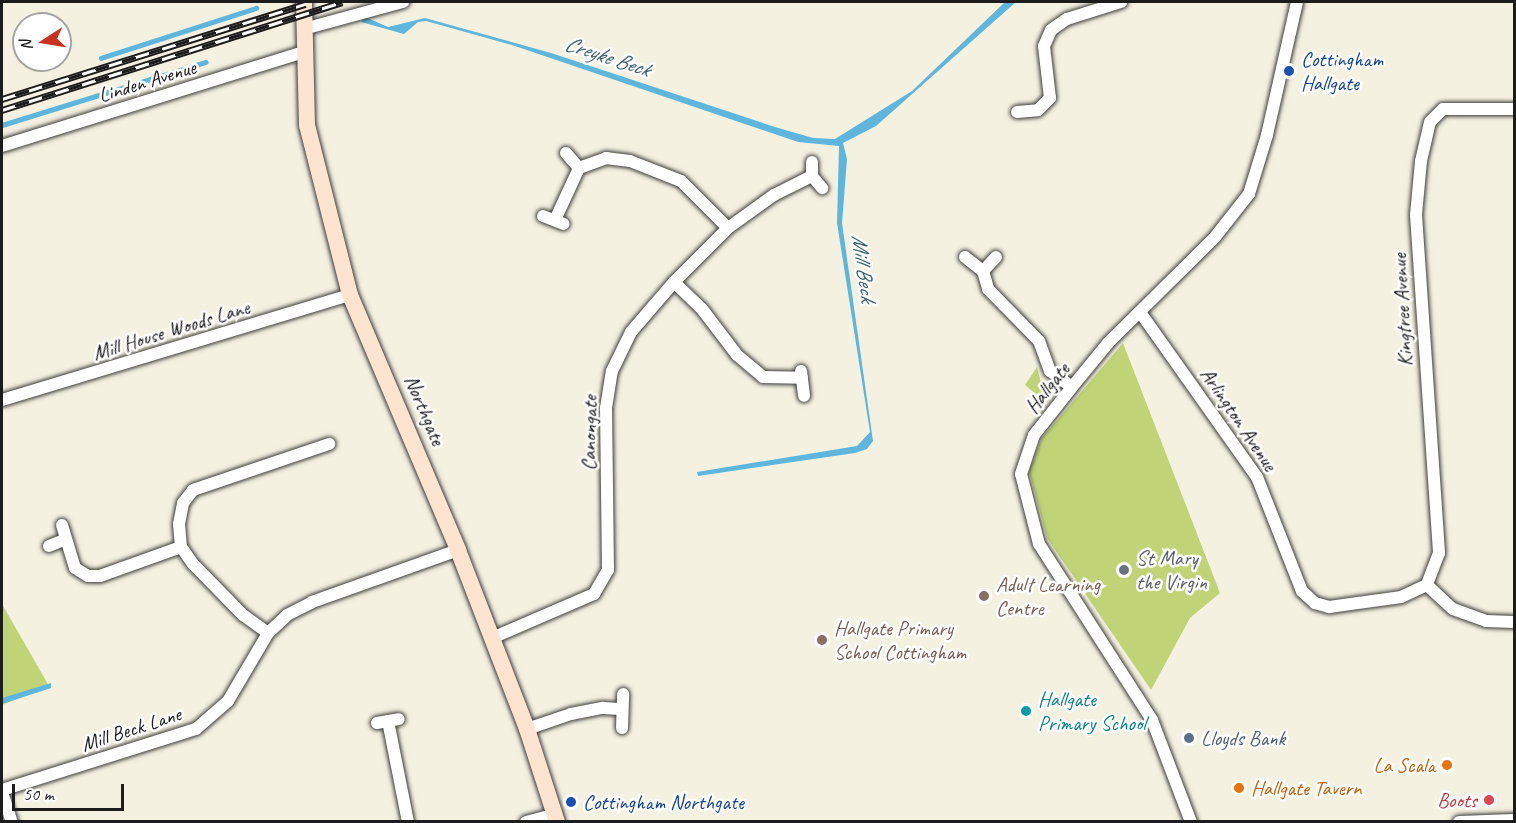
<!DOCTYPE html>
<style>
body{margin:0}
#map{position:relative;width:1516px;height:823px;overflow:hidden;background:#f4f1e1;font-family:Caveat,sans-serif}
div>[style]{position:absolute}
[style*='--x']{left:calc(var(--x)*1px);top:calc(var(--y)*1px);width:calc(var(--w)*1px);rotate:calc(var(--a)*1deg)}
.green>*{inset:0;background:#c0d477}
.water>*{inset:0;background:#5eb6dc}
.stream>*{height:4.5px;margin:-2.25px;padding:0 2.25px;transform-origin:2.25px;border-radius:2.25px;background:#5eb6dc}
.roads{filter:drop-shadow(0 0 2px #3c3c3a) drop-shadow(0 0 2px #3c3c3a)}
.street>*{height:12px;margin:-6px;padding:0 6px;transform-origin:6px;border-radius:6px;background:#fff}
.secondary>*{height:16px;margin:-8px;padding:0 8px;transform-origin:8px;border-radius:8px;background:#fde4d0}
.rail>*{height:7px;margin-top:-3.5px;transform-origin:0;background:repeating-linear-gradient(90deg,#fff 0 14px,#1c1c1c 0 28px);box-sizing:border-box;border-block:2px solid #1c1c1c}
.dots>*{width:16px;height:16px;translate:-50% -50%;box-sizing:border-box;border:3px solid #fff;border-radius:50%}
span{translate:-50% -50%;white-space:nowrap;text-align:center;line-height:1.15;-webkit-text-stroke:5px #fff;paint-order:stroke}
.transit-label{font-size:21px;color:#164399}
.left{translate:0 -50%;text-align:left}
.street-label{font-size:21px;color:#1c1c1c}
.worship-label{font-size:21px;color:#5b616d}
.education-label{font-size:21px;color:#785e54}
.culture-label{font-size:21px;color:#0d838f}
.service-label{font-size:21px;color:#4e5e75}
.food-label{font-size:21px;color:#c56008}
.right{translate:-100% -50%;text-align:right}
.health-label{font-size:21px;color:#be3a42}
.water-label{font-size:22px;color:#3a6172;font-style:italic}
.frame{position:absolute;inset:0;border:3px solid #1c1c1c;pointer-events:none}
.north{position:absolute;left:12px;top:12px;width:60px;height:60px;box-sizing:border-box;background:#fff;border:2px solid #a4a4a4;border-radius:50%;rotate:258deg;font-size:16px;font-weight:700;line-height:24px;text-align:center;color:#1c1c1c}
.north::after{content:'';display:block;margin:auto;width:21px;height:27px;background:#c8321e;clip-path:polygon(50% 0,100% 100%,50% 72%,0 100%)}
.scale{position:absolute;left:12px;top:784px;width:112px;height:27px;box-sizing:border-box;border:3px solid #1c1c1c;border-top:0;padding-left:8px;font-size:18px;line-height:21px;white-space:nowrap;color:#1c1c1c;-webkit-text-stroke:4px #fff;paint-order:stroke}
</style>
<div id="map">
<div class="green">
<i style="clip-path:polygon(1123px 343px,1220px 593px,1190px 618px,1151px 690px,1047px 538px,1029px 471px,1042px 438px)"></i>
<i style="clip-path:polygon(1037px 367px,1046px 403px,1025px 385px)"></i>
<i style="clip-path:polygon(2px 604px,49px 686px,2px 705px)"></i>
</div>
<div class="water">
<i style="clip-path:polygon(1005px 2px,1016px 2px,876px 126px,843px 143px,847px 159px,842px 223px,873px 441px,867px 449px,855px 453px,698px 476px,697px 472px,857px 446px,870px 432px,837px 223px,839px 146px,798px 142px,512px 45px,426px 21px,418px 22px,404px 34px,361px 22px,365px 17px,388px 27px,425px 18px,551px 53px,775px 127px,813px 138px,835px 139px,912px 91px)"></i>
<i style="clip-path:polygon(51px 683px,51px 688px,2px 704px,2px 698px)"></i>
</div>
<div class="stream">
<i style="--x:101;--y:58;--w:163;--a:-17.9"></i>
<i style="--x:2;--y:125;--w:213;--a:-17.2"></i>
</div>
<div class="roads">
<div class="street">
<i style="--x:304;--y:29;--w:103;--a:-15.3"></i>
<i style="--x:1514;--y:109;--w:71;--a:180"></i>
<i style="--x:1443;--y:109;--w:18;--a:135"></i>
<i style="--x:1430;--y:122;--w:40;--a:103"></i>
<i style="--x:1421;--y:161;--w:54;--a:95.3"></i>
<i style="--x:1416;--y:215;--w:339;--a:86.1"></i>
<i style="--x:1439;--y:553;--w:34;--a:111"></i>
<i style="--x:1427;--y:585;--w:35;--a:43"></i>
<i style="--x:1453;--y:609;--w:35;--a:20"></i>
<i style="--x:1486;--y:621;--w:28;--a:2"></i>
<i style="--x:1017;--y:112;--w:21;--a:-5"></i>
<i style="--x:1038;--y:110;--w:17;--a:-45"></i>
<i style="--x:1050;--y:98;--w:52;--a:-96.6"></i>
<i style="--x:1044;--y:46;--w:17;--a:-66"></i>
<i style="--x:1051;--y:30;--w:19;--a:-35"></i>
<i style="--x:1067;--y:19;--w:57;--a:-17.5"></i>
<i style="--x:2;--y:146;--w:315;--a:-17.3"></i>
<i style="--x:566;--y:153;--w:20;--a:49"></i>
<i style="--x:812;--y:162;--w:14;--a:90"></i>
<i style="--x:812;--y:176;--w:16;--a:50"></i>
<i style="--x:543;--y:216;--w:22;--a:21"></i>
<i style="--x:555;--y:220;--w:57;--a:-65.2"></i>
<i style="--x:579;--y:168;--w:29;--a:-20"></i>
<i style="--x:606;--y:158;--w:24;--a:7"></i>
<i style="--x:630;--y:161;--w:55;--a:21.4"></i>
<i style="--x:681;--y:181;--w:66;--a:45"></i>
<i style="--x:965;--y:257;--w:23;--a:38"></i>
<i style="--x:983;--y:271;--w:19;--a:74"></i>
<i style="--x:988;--y:289;--w:73;--a:45.6"></i>
<i style="--x:1039;--y:341;--w:32;--a:70"></i>
<i style="--x:1050;--y:371;--w:27;--a:36"></i>
<i style="--x:983;--y:271;--w:19;--a:-47"></i>
<i style="--x:674;--y:282;--w:39;--a:44"></i>
<i style="--x:702;--y:309;--w:58;--a:52.7"></i>
<i style="--x:737;--y:355;--w:34;--a:40"></i>
<i style="--x:763;--y:377;--w:39;--a:1"></i>
<i style="--x:1140;--y:312;--w:202;--a:54.7"></i>
<i style="--x:1257;--y:477;--w:123;--a:68.5"></i>
<i style="--x:1302;--y:591;--w:18;--a:43"></i>
<i style="--x:1315;--y:603;--w:15;--a:16"></i>
<i style="--x:1329;--y:607;--w:73;--a:-7.9"></i>
<i style="--x:1401;--y:597;--w:29;--a:-25"></i>
<i style="--x:801;--y:371;--w:25;--a:83"></i>
<i style="--x:2;--y:400;--w:363;--a:-16.8"></i>
<i style="--x:62;--y:525;--w:45;--a:73.2"></i>
<i style="--x:75;--y:568;--w:15;--a:32"></i>
<i style="--x:88;--y:576;--w:12;--a:0"></i>
<i style="--x:100;--y:576;--w:86;--a:-19.7"></i>
<i style="--x:49;--y:546;--w:18;--a:-22"></i>
<i style="--x:268;--y:633;--w:31;--a:-144"></i>
<i style="--x:243;--y:615;--w:71;--a:-134.4"></i>
<i style="--x:193;--y:564;--w:21;--a:-125"></i>
<i style="--x:181;--y:547;--w:23;--a:-95"></i>
<i style="--x:179;--y:524;--w:21;--a:-79"></i>
<i style="--x:183;--y:503;--w:16;--a:-52"></i>
<i style="--x:193;--y:490;--w:144;--a:-18.7"></i>
<i style="--x:492;--y:638;--w:111;--a:-23.3"></i>
<i style="--x:594;--y:594;--w:28;--a:-60"></i>
<i style="--x:608;--y:570;--w:162;--a:-90.7"></i>
<i style="--x:606;--y:408;--w:37;--a:-81"></i>
<i style="--x:612;--y:371;--w:43;--a:-64"></i>
<i style="--x:631;--y:332;--w:66;--a:-49.3"></i>
<i style="--x:674;--y:282;--w:76;--a:-45"></i>
<i style="--x:728;--y:228;--w:57;--a:-35.7"></i>
<i style="--x:774;--y:195;--w:42;--a:-26.6"></i>
<i style="--x:388;--y:721;--w:103;--a:78.8"></i>
<i style="--x:377;--y:723;--w:22;--a:-10"></i>
<i style="--x:622;--y:728;--w:34;--a:-88"></i>
<i style="--x:527;--y:729;--w:46;--a:-18.8"></i>
<i style="--x:571;--y:714;--w:33;--a:-11"></i>
<i style="--x:603;--y:708;--w:17;--a:3"></i>
<i style="--x:2;--y:790;--w:203;--a:-17.5"></i>
<i style="--x:196;--y:729;--w:43;--a:-41.2"></i>
<i style="--x:228;--y:701;--w:79;--a:-59.5"></i>
<i style="--x:268;--y:633;--w:26;--a:-43"></i>
<i style="--x:287;--y:615;--w:28;--a:-27"></i>
<i style="--x:312;--y:602;--w:155;--a:-19.6"></i>
<i style="--x:2;--y:792;--w:32;--a:72"></i>
<i style="--x:526;--y:822;--w:31;--a:-15"></i>
<i style="--x:1191;--y:822;--w:109;--a:-110.9"></i>
<i style="--x:1152;--y:720;--w:209;--a:-122.7"></i>
<i style="--x:1039;--y:544;--w:72;--a:-104.4"></i>
<i style="--x:1021;--y:474;--w:41;--a:-71.6"></i>
<i style="--x:1034;--y:435;--w:61;--a:-51.6"></i>
<i style="--x:1072;--y:387;--w:58;--a:-50.6"></i>
<i style="--x:1109;--y:342;--w:149;--a:-44.7"></i>
<i style="--x:1215;--y:237;--w:55;--a:-51.7"></i>
<i style="--x:1249;--y:194;--w:62;--a:-73"></i>
<i style="--x:1267;--y:135;--w:136;--a:-77.3"></i>
<i style="--x:1459;--y:822;--w:55;--a:-2.1"></i>
</div>
<div class="secondary">
<i style="--x:304;--y:2;--w:123;--a:88.6"></i>
<i style="--x:307;--y:125;--w:175;--a:75.8"></i>
<i style="--x:350;--y:295;--w:277;--a:67"></i>
<i style="--x:458;--y:550;--w:192;--a:68.9"></i>
<i style="--x:527;--y:729;--w:98;--a:72.1"></i>
</div>
</div>
<div class="rail">
<i style="--x:2;--y:99;--w:318;--a:-17.4"></i>
<i style="--x:2;--y:110;--w:357;--a:-17.6"></i>
</div>
<div class="dots">
<i style="left:1289px;top:71px;background:#1a4fb4"></i>
<i style="left:1124px;top:570px;background:#6b7280"></i>
<i style="left:984px;top:596px;background:#8d6e63"></i>
<i style="left:822px;top:640px;background:#8d6e63"></i>
<i style="left:1026px;top:711px;background:#0f9aa8"></i>
<i style="left:1189px;top:738px;background:#5c6f8a"></i>
<i style="left:1447px;top:765px;background:#e8710a"></i>
<i style="left:1239px;top:788px;background:#e8710a"></i>
<i style="left:1489px;top:800px;background:#e0444e"></i>
<i style="left:571px;top:802px;background:#1a4fb4"></i>
</div>
<div class="transit-label">
<span class="left" style="left:1301px;top:71px">Cottingham<br>Hallgate</span>
<span class="left" style="left:583px;top:802px">Cottingham Northgate</span>
</div>
<div class="street-label">
<span style="left:147px;top:81px;rotate:-17deg">Linden Avenue</span>
<span style="left:1402px;top:310px;rotate:-93deg">Kingtree Avenue</span>
<span style="left:171px;top:330px;rotate:-17deg">Mill House Woods Lane</span>
<span style="left:1047px;top:388px;rotate:-52deg">Hallgate</span>
<span style="left:425px;top:410px;rotate:67deg">Northgate</span>
<span style="left:1239px;top:419px;rotate:56deg">Arlington Avenue</span>
<span style="left:589px;top:433px;rotate:-89deg">Canongate</span>
<span style="left:131px;top:729px;rotate:-18deg">Mill Beck Lane</span>
</div>
<div class="worship-label">
<span class="left" style="left:1136px;top:570px">St Mary<br>the Virgin</span>
</div>
<div class="education-label">
<span class="left" style="left:996px;top:596px">Adult Learning<br>Centre</span>
<span class="left" style="left:834px;top:640px">Hallgate Primary<br>School Cottingham</span>
</div>
<div class="culture-label">
<span class="left" style="left:1038px;top:711px">Hallgate<br>Primary School</span>
</div>
<div class="service-label">
<span class="left" style="left:1201px;top:738px">Lloyds Bank</span>
</div>
<div class="food-label">
<span class="right" style="left:1435px;top:765px">La Scala</span>
<span class="left" style="left:1251px;top:788px">Hallgate Tavern</span>
</div>
<div class="health-label">
<span class="right" style="left:1477px;top:800px">Boots</span>
</div>
<div class="water-label">
<span style="left:607px;top:57px;rotate:18deg">Creyke Beck</span>
<span style="left:863px;top:268px;rotate:82deg">Mill Beck</span>
</div>
<div class="frame"></div>
<div class="north">N</div>
<div class="scale">50 m</div>
</div>
